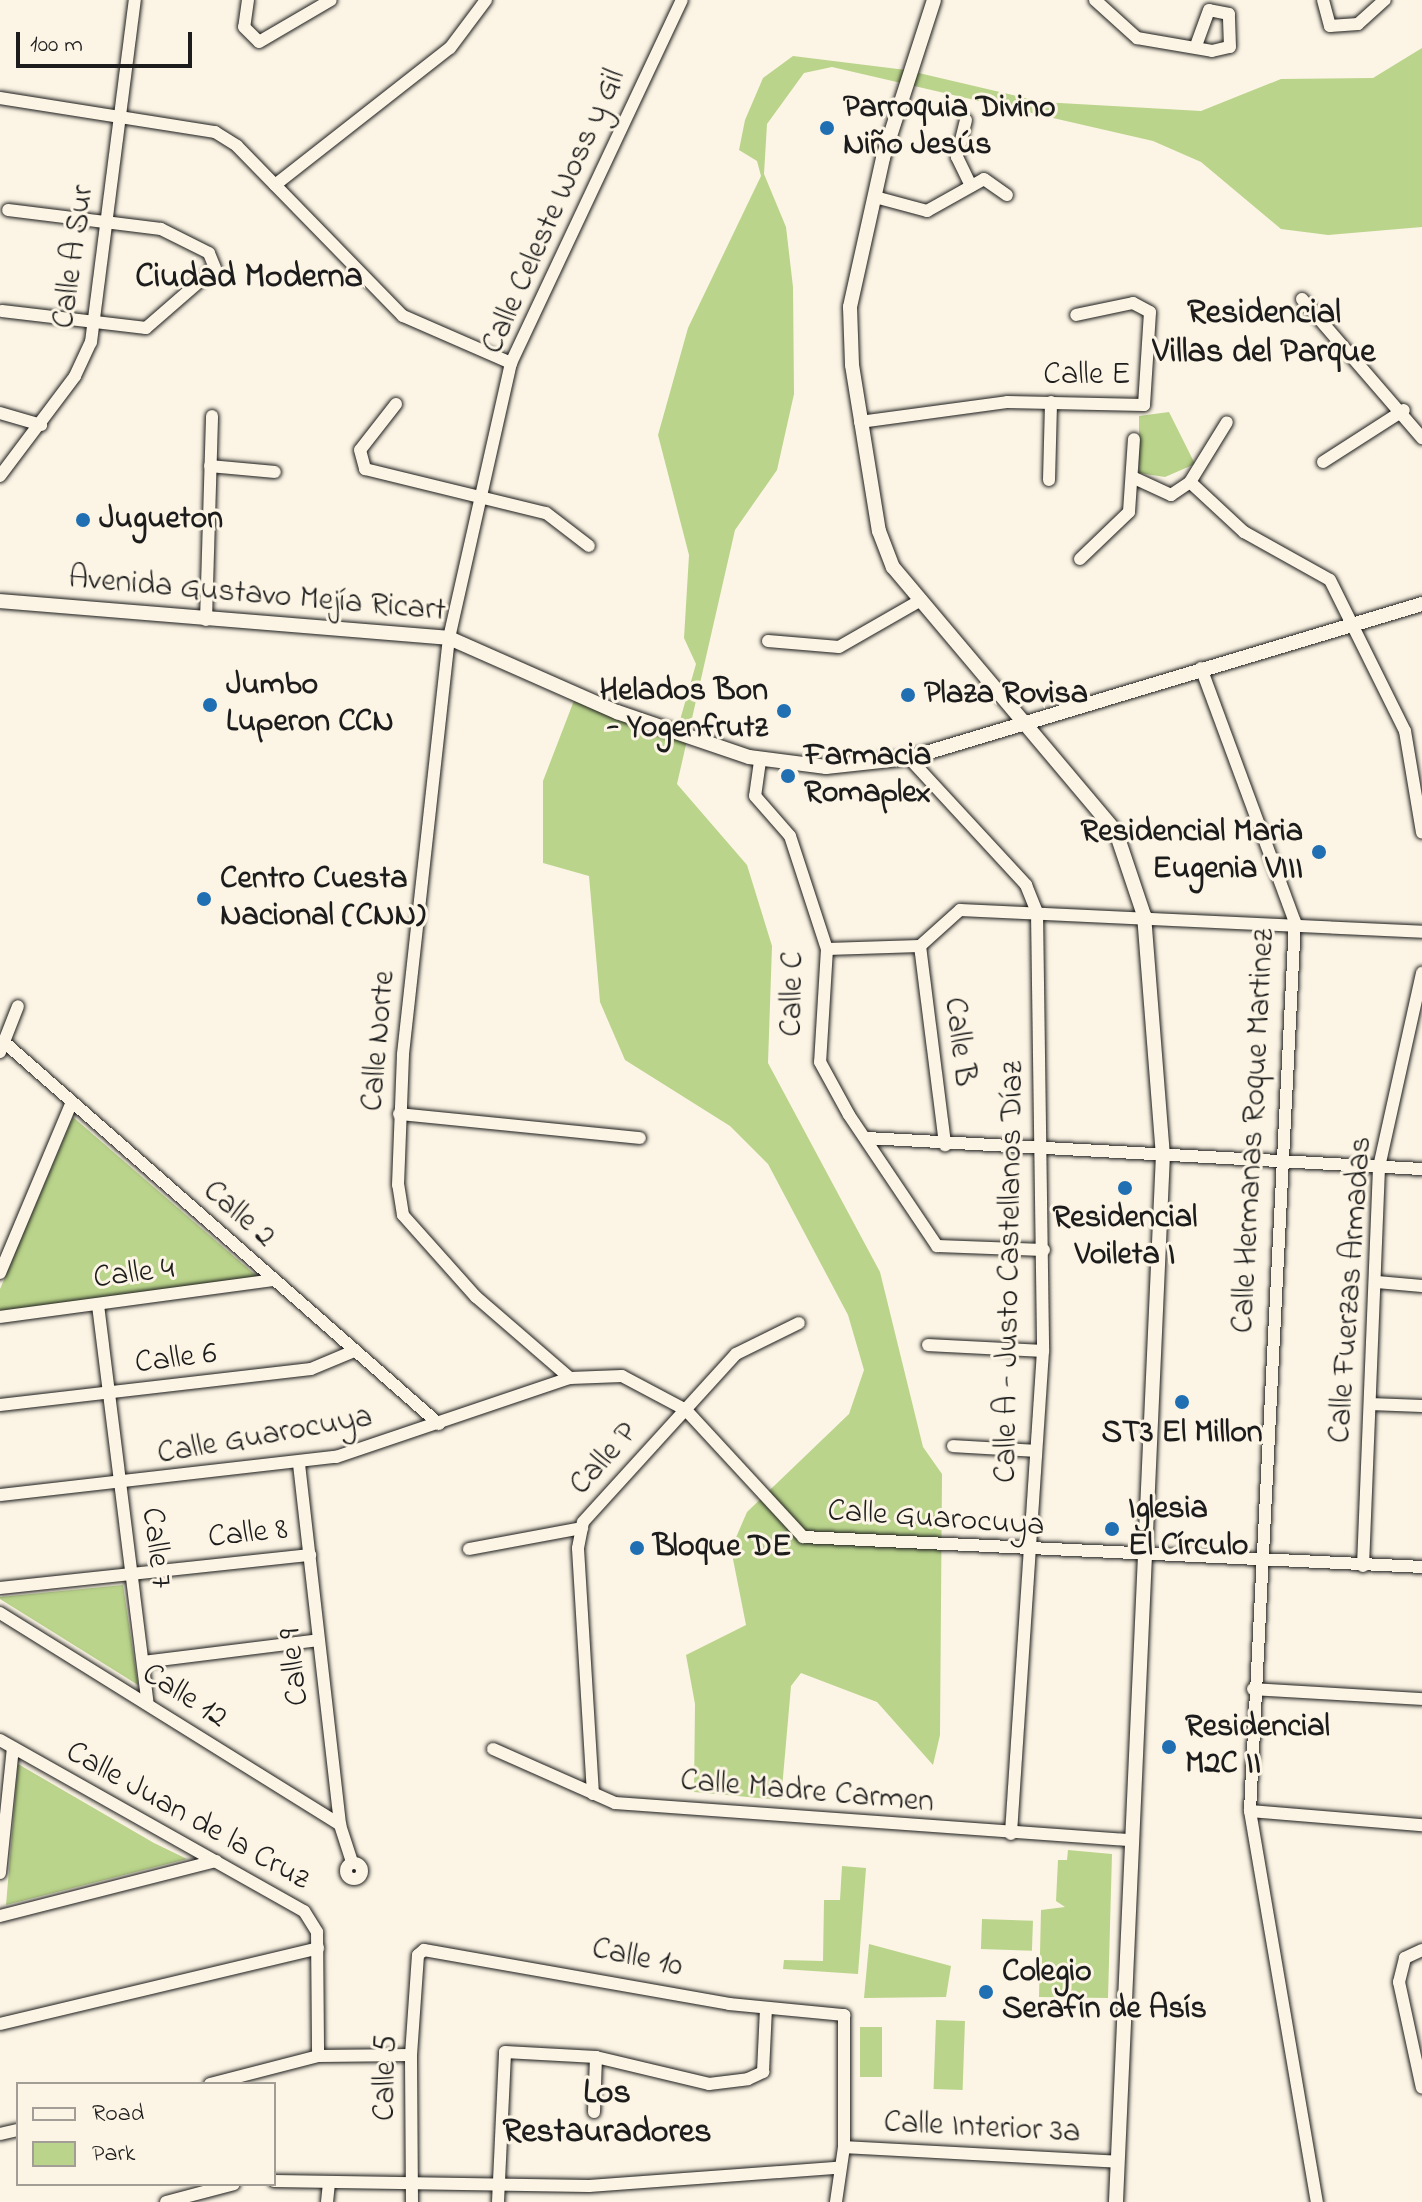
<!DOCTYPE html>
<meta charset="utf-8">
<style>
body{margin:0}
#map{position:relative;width:1422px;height:2202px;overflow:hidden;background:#fcf5e5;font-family:"Indie Flower",sans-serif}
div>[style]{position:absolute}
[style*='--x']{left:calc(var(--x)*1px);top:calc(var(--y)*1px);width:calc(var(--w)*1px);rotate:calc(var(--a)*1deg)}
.green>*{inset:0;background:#bad48b;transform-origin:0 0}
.roads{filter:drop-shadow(0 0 2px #1c1c1c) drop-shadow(0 0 2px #1c1c1c)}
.minor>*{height:12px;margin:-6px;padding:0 6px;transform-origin:6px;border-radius:6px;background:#fcf5e5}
.minor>.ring{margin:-6px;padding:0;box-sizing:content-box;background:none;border:12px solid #fcf5e5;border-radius:50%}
.tertiary>*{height:14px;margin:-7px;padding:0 7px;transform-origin:7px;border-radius:7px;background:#fcf5e5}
.dots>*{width:22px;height:22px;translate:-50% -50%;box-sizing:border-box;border:4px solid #fcf5e5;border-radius:50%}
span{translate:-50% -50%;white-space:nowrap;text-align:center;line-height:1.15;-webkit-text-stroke:6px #fcf5e5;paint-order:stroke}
.poi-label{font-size:32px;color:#1c1c1c;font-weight:700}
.left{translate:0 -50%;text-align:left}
.right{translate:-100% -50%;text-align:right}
.street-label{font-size:32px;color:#1c1c1c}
.neighbourhood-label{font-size:34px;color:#1c1c1c;font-weight:700}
.legend{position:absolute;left:16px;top:2082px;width:260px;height:104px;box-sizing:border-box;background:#fcf5e5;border:2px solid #a29e95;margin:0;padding:10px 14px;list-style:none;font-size:24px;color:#1c1c1c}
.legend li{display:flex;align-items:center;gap:16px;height:40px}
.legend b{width:40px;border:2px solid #a29e95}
.scale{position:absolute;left:16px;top:32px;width:176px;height:36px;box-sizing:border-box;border:4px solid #1c1c1c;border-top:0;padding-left:10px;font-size:24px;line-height:28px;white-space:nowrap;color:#1c1c1c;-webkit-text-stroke:6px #fcf5e5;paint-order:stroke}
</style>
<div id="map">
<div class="green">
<i style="clip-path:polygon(1422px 48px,1422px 227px,1328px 235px,1281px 229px,1201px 162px,1153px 141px,832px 67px,804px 73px,767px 124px,764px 174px,786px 227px,793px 287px,794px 394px,777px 470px,735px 530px,677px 784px,747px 865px,772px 946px,768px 1063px,880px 1272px,923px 1447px,942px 1474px,940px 1735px,933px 1765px,877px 1702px,801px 1673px,791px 1686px,781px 1800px,694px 1792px,695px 1704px,686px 1655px,746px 1625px,731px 1549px,747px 1512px,849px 1414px,864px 1370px,848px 1315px,768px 1164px,730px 1126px,625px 1060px,600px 1002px,589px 876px,543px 863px,543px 781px,575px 698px,676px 734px,696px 664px,684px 638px,689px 555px,658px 435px,688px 328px,761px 176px,757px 161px,739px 150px,745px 120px,763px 78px,793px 56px,906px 70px,1042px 102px,1201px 111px,1281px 79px,1373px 78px)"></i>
<i style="clip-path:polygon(1169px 412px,1195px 464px,1165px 477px,1139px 473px,1139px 416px)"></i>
<i style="clip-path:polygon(73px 1117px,260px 1279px,0 1312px,0 1289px)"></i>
<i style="clip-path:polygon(123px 1585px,138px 1685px,0 1599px,0 1597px)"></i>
<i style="clip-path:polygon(18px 1764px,154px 1843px,187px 1859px,6px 1905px)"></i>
<i style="clip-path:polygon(1068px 1850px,1112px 1854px,1108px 1998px,1039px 1997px,1041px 1910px,1065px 1907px,1056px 1901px,1058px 1860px,1067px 1860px)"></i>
<i style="clip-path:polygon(842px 1866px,866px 1868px,858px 1974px,783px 1969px,784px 1960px,823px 1961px,824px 1900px,840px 1900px)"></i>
<i style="left:982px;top:1919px;width:51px;height:30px;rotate:2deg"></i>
<i style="clip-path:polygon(869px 1944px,951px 1966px,946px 1997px,864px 1998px)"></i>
<i style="left:936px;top:2020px;width:29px;height:69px;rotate:2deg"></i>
<i style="left:860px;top:2027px;width:22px;height:50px"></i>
</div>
<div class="roads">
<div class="minor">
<i style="--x:248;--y:0;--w:27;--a:98"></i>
<i style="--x:244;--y:27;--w:21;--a:45"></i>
<i style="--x:259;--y:42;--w:83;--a:-30.3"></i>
<i style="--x:1095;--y:0;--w:57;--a:42.1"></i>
<i style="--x:1137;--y:38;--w:76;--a:9.8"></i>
<i style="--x:1212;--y:51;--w:18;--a:-13"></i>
<i style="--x:1230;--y:47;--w:33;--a:-92"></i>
<i style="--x:1229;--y:14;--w:20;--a:-169"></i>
<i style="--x:1209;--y:10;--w:35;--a:110"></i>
<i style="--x:1323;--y:0;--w:27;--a:75"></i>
<i style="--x:1330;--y:26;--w:28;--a:-4"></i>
<i style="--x:1358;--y:24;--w:36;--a:-42"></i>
<i style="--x:0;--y:98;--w:218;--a:9"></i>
<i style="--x:215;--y:132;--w:26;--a:32"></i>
<i style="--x:237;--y:146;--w:238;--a:45.7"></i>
<i style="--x:403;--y:316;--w:118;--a:23.5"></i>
<i style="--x:966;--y:120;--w:38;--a:104"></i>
<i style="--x:957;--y:157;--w:32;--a:64"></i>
<i style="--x:275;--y:185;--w:222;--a:-38.1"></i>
<i style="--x:450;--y:48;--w:60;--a:-53.1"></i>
<i style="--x:875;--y:197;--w:54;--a:15.1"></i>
<i style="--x:927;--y:211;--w:65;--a:-29.3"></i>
<i style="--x:984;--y:179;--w:28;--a:35"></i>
<i style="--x:1302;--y:299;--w:184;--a:49.2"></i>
<i style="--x:2;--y:311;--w:145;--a:6.7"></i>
<i style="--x:146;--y:328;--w:91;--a:-41"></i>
<i style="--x:215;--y:268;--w:16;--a:-112"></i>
<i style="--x:209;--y:253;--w:54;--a:-153.4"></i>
<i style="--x:161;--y:229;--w:154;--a:-172.9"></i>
<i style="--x:396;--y:404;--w:58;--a:128"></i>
<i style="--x:360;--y:450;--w:20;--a:75"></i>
<i style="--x:365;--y:469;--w:186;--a:13.7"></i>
<i style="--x:546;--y:513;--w:54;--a:37.5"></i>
<i style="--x:0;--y:413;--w:43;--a:16.3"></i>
<i style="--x:860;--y:422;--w:148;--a:-7.7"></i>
<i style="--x:1007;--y:402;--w:137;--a:1.3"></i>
<i style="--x:1144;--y:405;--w:93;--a:-86.3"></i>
<i style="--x:1150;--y:312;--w:19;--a:-152"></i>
<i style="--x:1133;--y:303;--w:58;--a:168.1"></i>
<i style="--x:1323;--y:462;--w:96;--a:-32.7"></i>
<i style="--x:210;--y:466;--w:65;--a:5.3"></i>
<i style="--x:0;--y:476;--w:125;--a:-53.1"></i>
<i style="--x:75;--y:376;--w:38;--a:-65"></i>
<i style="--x:91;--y:342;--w:345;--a:-82.7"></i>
<i style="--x:1132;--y:477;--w:43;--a:24.8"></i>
<i style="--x:1171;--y:495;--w:23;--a:-34"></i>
<i style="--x:1190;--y:482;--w:74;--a:42.8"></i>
<i style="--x:1244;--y:532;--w:98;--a:29.2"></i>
<i style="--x:1330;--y:580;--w:169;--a:63.6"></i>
<i style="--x:1405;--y:731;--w:103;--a:80.5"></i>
<i style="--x:1049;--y:480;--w:78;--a:-88.5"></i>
<i style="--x:1190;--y:482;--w:70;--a:-58.3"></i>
<i style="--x:1080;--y:559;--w:68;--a:-43.8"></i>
<i style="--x:1129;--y:512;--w:73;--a:-86.1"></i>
<i style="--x:206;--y:620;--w:204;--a:-88.3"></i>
<i style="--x:768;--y:641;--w:71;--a:4.8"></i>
<i style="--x:839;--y:647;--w:95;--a:-29.8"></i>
<i style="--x:1201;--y:668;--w:271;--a:69.7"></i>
<i style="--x:1295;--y:922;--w:890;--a:92.9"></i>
<i style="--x:1250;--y:1811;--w:397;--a:80.3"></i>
<i style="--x:909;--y:758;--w:173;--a:47.3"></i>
<i style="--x:1026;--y:885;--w:29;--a:68"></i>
<i style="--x:1037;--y:912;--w:439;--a:89.2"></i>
<i style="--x:1043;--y:1351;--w:484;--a:93.8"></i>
<i style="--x:760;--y:761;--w:35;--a:98"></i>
<i style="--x:755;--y:796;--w:53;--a:48.8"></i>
<i style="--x:790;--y:836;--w:119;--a:71.9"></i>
<i style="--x:827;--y:949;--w:113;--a:93.5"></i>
<i style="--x:820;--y:1062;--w:60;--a:61.3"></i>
<i style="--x:849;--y:1115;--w:158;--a:56.1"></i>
<i style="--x:937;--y:1246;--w:107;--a:2.1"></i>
<i style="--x:920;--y:946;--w:201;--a:82.8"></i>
<i style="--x:827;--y:949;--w:93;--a:-1.8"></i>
<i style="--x:920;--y:946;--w:54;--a:-42"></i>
<i style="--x:960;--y:910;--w:463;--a:2.7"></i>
<i style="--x:4;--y:1042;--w:579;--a:41.29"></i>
<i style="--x:0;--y:1052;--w:49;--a:-68.6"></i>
<i style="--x:399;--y:1114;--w:242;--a:5.7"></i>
<i style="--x:867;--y:1138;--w:556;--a:3.2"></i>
<i style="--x:0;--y:1273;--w:183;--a:-67.2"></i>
<i style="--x:1377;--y:1282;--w:45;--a:5.1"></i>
<i style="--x:98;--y:1305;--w:399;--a:82.9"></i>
<i style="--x:0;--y:1317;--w:275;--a:-7.7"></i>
<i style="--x:928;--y:1345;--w:115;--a:3"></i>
<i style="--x:570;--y:1378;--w:124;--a:-139.2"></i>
<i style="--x:476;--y:1297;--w:110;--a:-131.7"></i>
<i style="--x:403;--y:1215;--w:30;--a:-99"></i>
<i style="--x:398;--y:1185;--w:131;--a:-87.8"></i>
<i style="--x:403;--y:1054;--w:419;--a:-83.7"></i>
<i style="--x:449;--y:638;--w:282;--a:-77.3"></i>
<i style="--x:511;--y:363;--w:401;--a:-64.8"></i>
<i style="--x:1370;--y:1404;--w:52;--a:2.2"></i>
<i style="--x:0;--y:1405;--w:313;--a:-6.6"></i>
<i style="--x:311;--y:1369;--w:47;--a:-22.7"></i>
<i style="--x:953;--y:1446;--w:83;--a:3.4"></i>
<i style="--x:299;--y:1464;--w:363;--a:83.5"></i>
<i style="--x:340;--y:1825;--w:40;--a:72"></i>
<i style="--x:0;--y:1495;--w:338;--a:-6.5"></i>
<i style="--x:336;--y:1457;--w:247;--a:-18.7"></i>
<i style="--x:570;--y:1378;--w:52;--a:-2.2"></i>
<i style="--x:622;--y:1376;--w:72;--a:28"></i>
<i style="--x:686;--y:1410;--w:173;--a:47.3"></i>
<i style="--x:803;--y:1537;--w:620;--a:2.77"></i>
<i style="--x:469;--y:1549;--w:115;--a:-10.5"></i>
<i style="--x:1363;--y:1566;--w:399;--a:-87.7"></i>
<i style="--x:1379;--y:1167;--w:199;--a:-77.5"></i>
<i style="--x:0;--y:1588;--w:312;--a:-6.1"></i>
<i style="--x:0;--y:1613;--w:401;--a:31.9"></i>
<i style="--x:143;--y:1662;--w:177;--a:-7.1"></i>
<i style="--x:1253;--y:1689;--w:169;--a:3.4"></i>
<i style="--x:0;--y:1740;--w:349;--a:29.4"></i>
<i style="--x:304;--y:1911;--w:25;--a:58"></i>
<i style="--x:317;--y:1932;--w:124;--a:89.5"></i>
<i style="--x:493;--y:1749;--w:133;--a:23.9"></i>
<i style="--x:615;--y:1803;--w:514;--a:4.13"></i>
<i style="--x:593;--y:1794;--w:246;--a:-93.5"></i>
<i style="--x:578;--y:1548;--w:26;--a:-79"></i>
<i style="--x:583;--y:1522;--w:227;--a:-47.7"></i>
<i style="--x:736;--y:1354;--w:70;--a:-26.2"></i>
<i style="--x:1250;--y:1811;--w:173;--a:4.7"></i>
<i class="ring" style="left:346px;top:1863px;width:4px;height:4px"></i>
<i style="--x:0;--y:1873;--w:126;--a:-84.1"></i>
<i style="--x:0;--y:1916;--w:223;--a:-14.3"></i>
<i style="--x:1422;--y:1950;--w:19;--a:155"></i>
<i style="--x:1405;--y:1958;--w:25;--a:104"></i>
<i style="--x:1399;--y:1982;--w:108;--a:77.8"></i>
<i style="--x:0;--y:2024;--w:327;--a:-13.4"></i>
<i style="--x:210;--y:2084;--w:112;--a:-14.5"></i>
<i style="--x:318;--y:2056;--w:93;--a:-0.6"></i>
<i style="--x:594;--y:2112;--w:55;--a:-87.9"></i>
<i style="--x:0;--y:2134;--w:18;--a:-13"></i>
<i style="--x:844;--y:2147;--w:273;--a:3.1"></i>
<i style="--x:274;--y:2181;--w:315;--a:0.9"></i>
<i style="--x:589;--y:2186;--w:249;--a:-4.2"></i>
<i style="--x:166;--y:2202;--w:70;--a:-14.8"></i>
<i style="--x:327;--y:2202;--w:20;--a:-84"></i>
<i style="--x:412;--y:2202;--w:147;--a:-90.4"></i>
<i style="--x:411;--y:2055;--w:100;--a:-86"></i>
<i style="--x:418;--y:1955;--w:8;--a:-40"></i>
<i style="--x:424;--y:1950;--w:310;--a:10"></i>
<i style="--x:729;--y:2004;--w:116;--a:5.5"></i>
<i style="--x:844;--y:2015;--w:132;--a:90"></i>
<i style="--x:844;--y:2147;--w:56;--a:98.3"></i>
<i style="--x:498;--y:2202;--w:150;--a:-87.3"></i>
<i style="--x:505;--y:2052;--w:91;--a:3.1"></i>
<i style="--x:596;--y:2057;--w:116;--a:13.4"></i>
<i style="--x:709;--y:2084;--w:39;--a:-7"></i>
<i style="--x:748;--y:2079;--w:17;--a:-25"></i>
<i style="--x:763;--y:2072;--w:63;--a:-87.3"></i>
</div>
<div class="tertiary">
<i style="--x:934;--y:0;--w:166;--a:107.9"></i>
<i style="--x:883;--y:158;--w:153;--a:102.5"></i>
<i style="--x:850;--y:307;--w:58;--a:88"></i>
<i style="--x:852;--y:365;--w:168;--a:80.8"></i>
<i style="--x:879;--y:531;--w:39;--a:69"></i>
<i style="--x:893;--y:567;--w:346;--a:49.9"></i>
<i style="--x:1116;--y:832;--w:88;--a:71.4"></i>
<i style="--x:1144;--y:915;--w:240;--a:85.5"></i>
<i style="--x:1163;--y:1154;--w:1049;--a:92.57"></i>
<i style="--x:0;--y:601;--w:451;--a:4.7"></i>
<i style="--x:449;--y:638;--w:184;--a:23.8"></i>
<i style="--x:617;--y:712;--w:139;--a:18.8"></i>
<i style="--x:749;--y:757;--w:78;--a:7.4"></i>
<i style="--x:826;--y:767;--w:83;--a:-6.2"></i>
<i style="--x:909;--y:758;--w:536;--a:-16.71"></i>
</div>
</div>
<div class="dots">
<i style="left:827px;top:128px;background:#1f6fb2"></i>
<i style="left:83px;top:520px;background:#1f6fb2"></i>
<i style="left:908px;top:695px;background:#1f6fb2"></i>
<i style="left:210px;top:705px;background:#1f6fb2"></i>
<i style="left:784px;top:711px;background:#1f6fb2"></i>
<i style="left:788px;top:776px;background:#1f6fb2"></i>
<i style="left:1319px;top:852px;background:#1f6fb2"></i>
<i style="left:204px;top:899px;background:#1f6fb2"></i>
<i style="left:1125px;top:1188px;background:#1f6fb2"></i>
<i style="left:1182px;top:1402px;background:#1f6fb2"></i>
<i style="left:1112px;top:1529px;background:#1f6fb2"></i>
<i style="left:637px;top:1548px;background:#1f6fb2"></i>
<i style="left:1169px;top:1747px;background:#1f6fb2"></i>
<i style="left:986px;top:1992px;background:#1f6fb2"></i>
</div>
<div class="poi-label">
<span class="left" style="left:843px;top:128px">Parroquia Divino<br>Niño Jesús</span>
<span class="left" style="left:99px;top:520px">Jugueton</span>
<span class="left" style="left:226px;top:705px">Jumbo<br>Luperon CCN</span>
<span class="right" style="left:768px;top:711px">Helados Bon<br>- Yogenfrutz</span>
<span class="left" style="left:924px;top:695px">Plaza Rovisa</span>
<span class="left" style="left:804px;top:776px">Farmacia<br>Romaplex</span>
<span class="right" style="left:1303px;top:852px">Residencial Maria<br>Eugenia VIII</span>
<span class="left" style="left:220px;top:899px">Centro Cuesta<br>Nacional (CNN)</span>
<span style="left:1125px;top:1238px">Residencial<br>Voileta I</span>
<span style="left:1182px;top:1434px">ST3 El Millon</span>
<span class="left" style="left:1128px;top:1529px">Iglesia<br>El Círculo</span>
<span class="left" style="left:653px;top:1548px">Bloque DE</span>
<span class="left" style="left:1185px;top:1747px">Residencial<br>M2C II</span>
<span class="left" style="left:1002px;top:1992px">Colegio<br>Serafín de Asís</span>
</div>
<div class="street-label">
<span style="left:555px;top:212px;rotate:-66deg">Calle Celeste Woss y Gil</span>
<span style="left:75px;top:257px;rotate:-82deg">Calle A Sur</span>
<span style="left:1087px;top:376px">Calle E</span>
<span style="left:257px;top:596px;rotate:5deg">Avenida Gustavo Mejía Ricart</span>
<span style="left:794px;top:994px;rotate:-89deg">Calle C</span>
<span style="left:380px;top:1041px;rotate:-85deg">Calle Norte</span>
<span style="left:958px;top:1042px;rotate:83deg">Calle B</span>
<span style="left:1255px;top:1131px;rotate:-87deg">Calle Hermanas Roque Martinez</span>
<span style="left:238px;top:1215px;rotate:41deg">Calle 2</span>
<span style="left:1011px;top:1272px;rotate:-89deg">Calle A - Justo Castellanos Díaz</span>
<span style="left:134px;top:1275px;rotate:-7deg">Calle 4</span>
<span style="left:1352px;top:1290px;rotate:-86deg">Calle Fuerzas Armadas</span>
<span style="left:176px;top:1360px;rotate:-7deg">Calle 6</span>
<span style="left:265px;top:1437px;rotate:-10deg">Calle Guarocuya</span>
<span style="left:605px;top:1460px;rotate:-48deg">Calle P</span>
<span style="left:936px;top:1520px;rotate:4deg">Calle Guarocuya</span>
<span style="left:248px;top:1535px;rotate:-6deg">Calle 8</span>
<span style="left:155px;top:1548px;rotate:83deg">Calle 7</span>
<span style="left:296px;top:1667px;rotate:-96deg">Calle 9</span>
<span style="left:184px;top:1697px;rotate:32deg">Calle 12</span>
<span style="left:807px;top:1793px;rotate:5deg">Calle Madre Carmen</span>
<span style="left:187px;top:1817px;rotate:29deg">Calle Juan de la Cruz</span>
<span style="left:637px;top:1959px;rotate:12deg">Calle 10</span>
<span style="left:387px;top:2078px;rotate:-89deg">Calle 5</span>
<span style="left:982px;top:2129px;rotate:3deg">Calle Interior 3a</span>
</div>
<div class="neighbourhood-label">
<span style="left:249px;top:279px">Ciudad Moderna</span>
<span style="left:1264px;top:334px">Residencial<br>Villas del Parque</span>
<span style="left:607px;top:2114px">Los<br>Restauradores</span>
</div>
<ul class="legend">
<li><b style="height:10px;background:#fcf5e5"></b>Road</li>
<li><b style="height:22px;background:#bad48b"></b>Park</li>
</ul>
<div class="scale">100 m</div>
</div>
